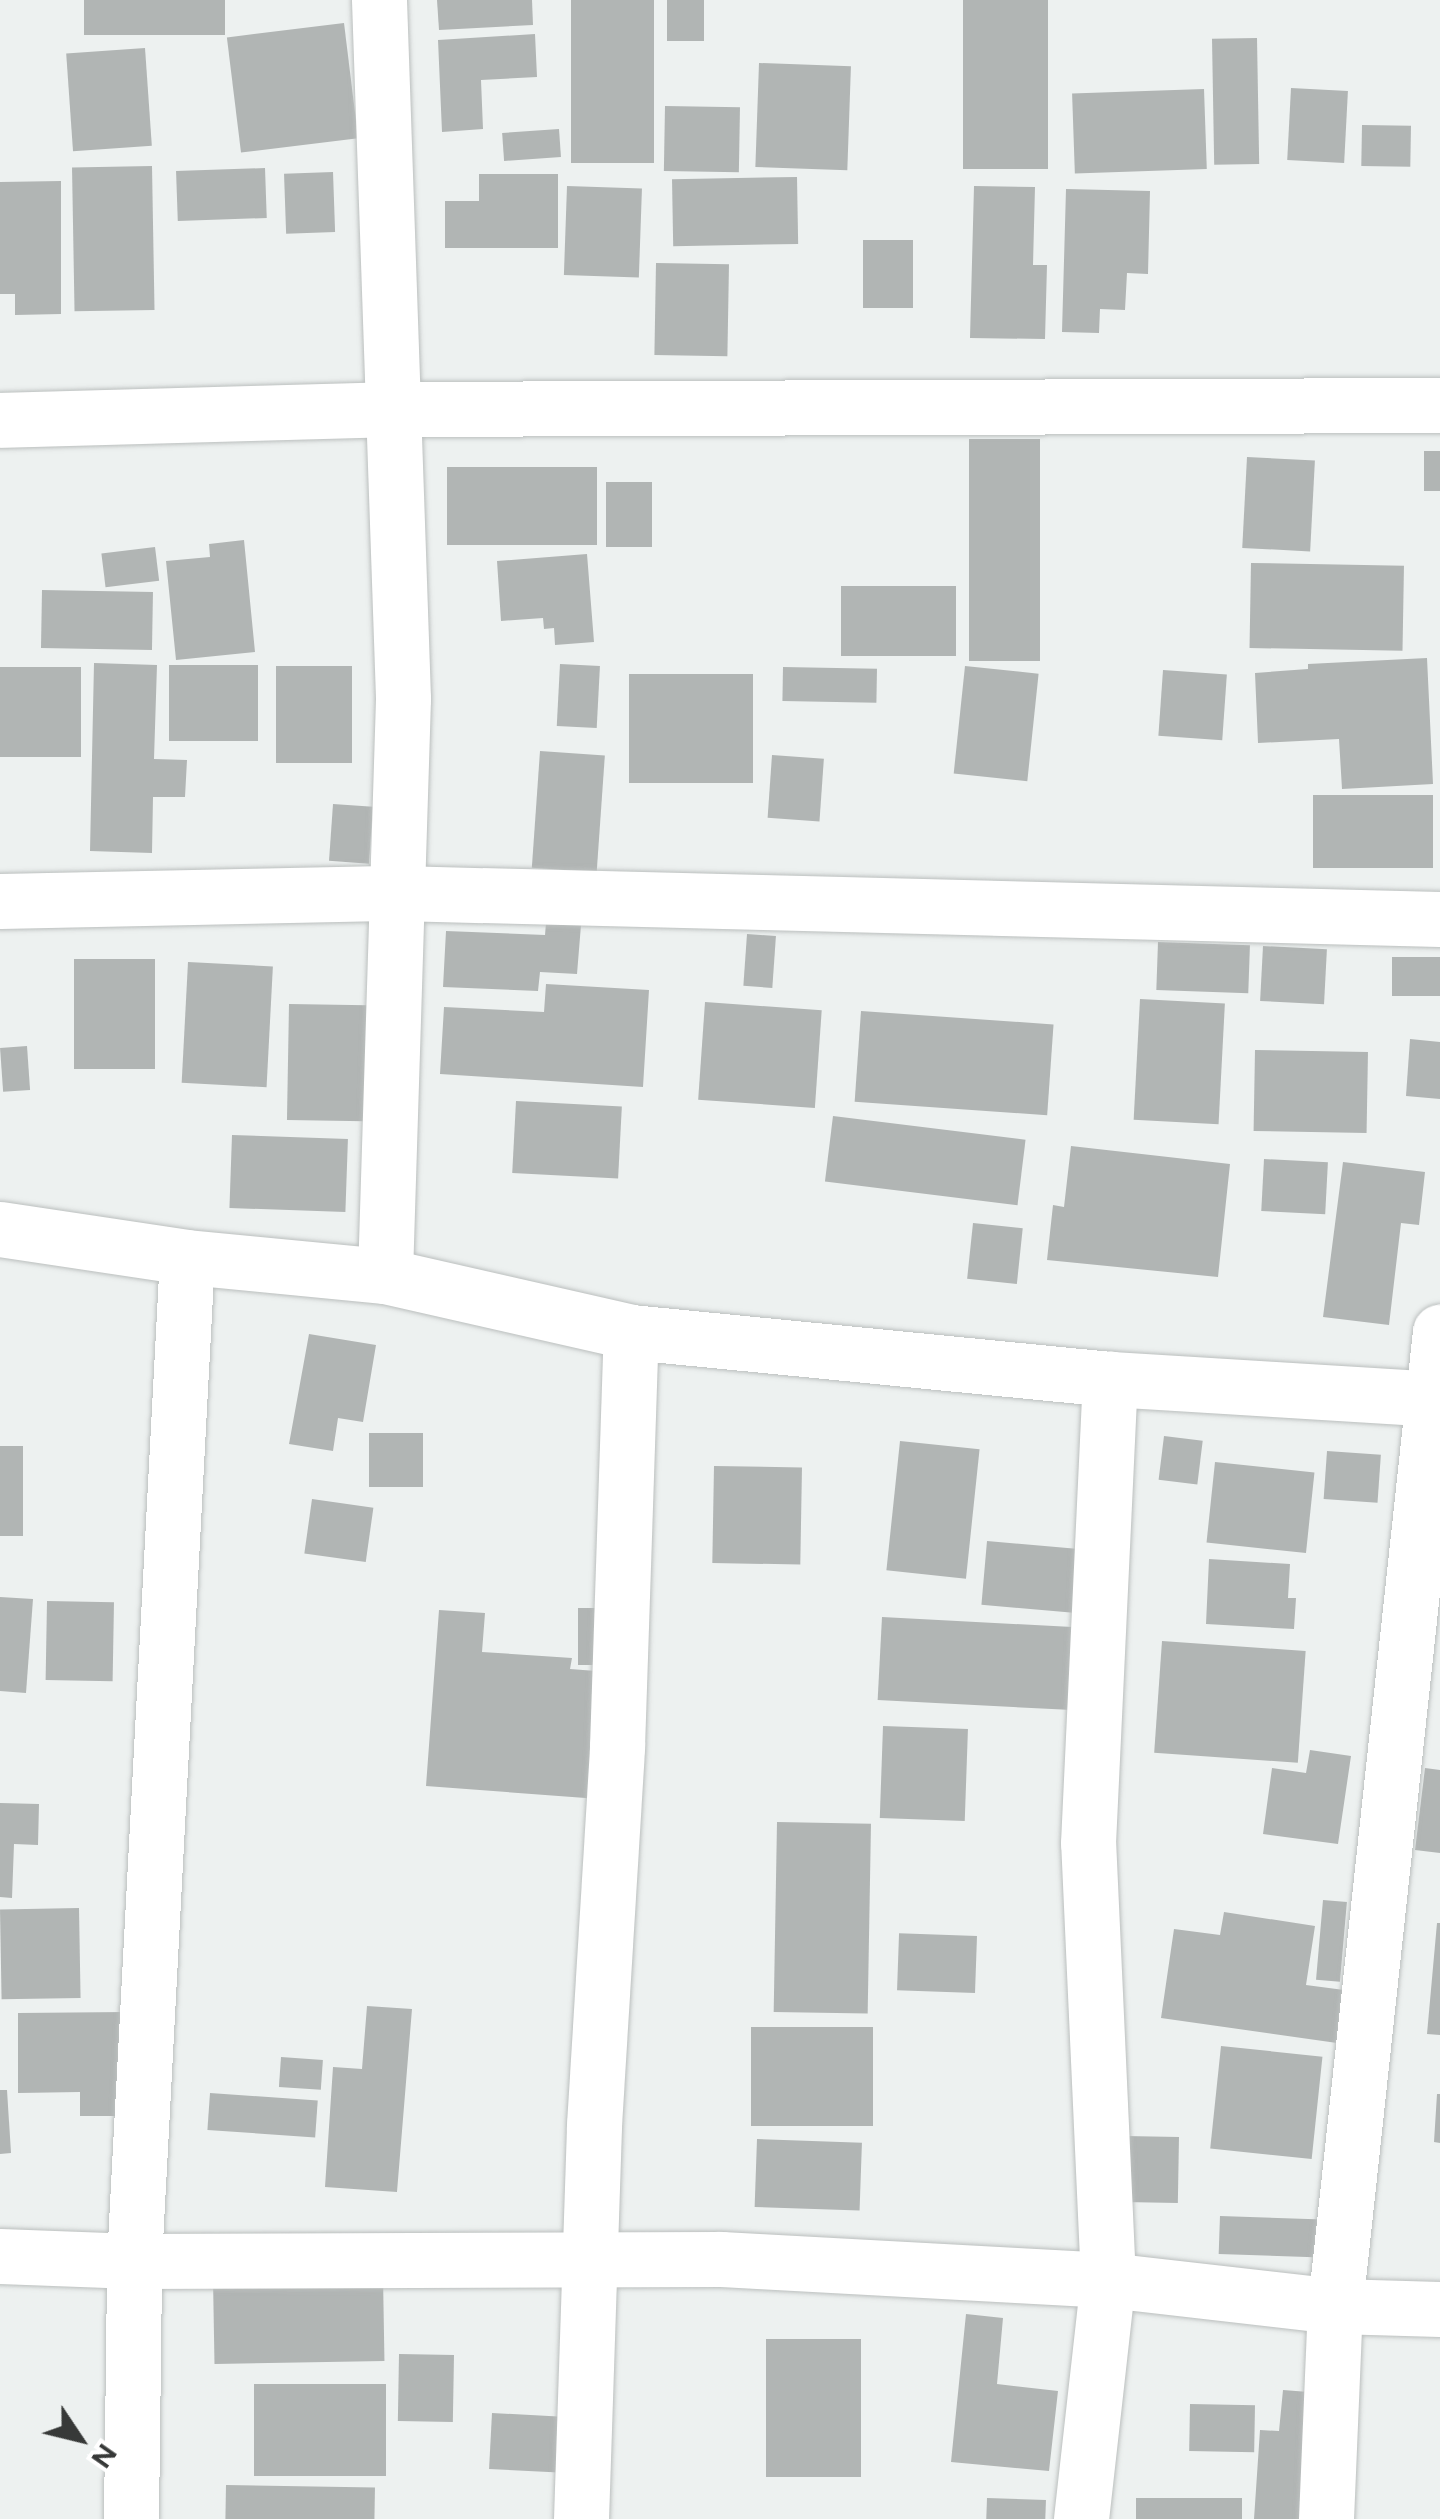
<!DOCTYPE html>
<style>
body{margin:0}
#map{position:relative;width:1440px;height:2519px;overflow:hidden;background:#edf1f0;font-family:Figtree,sans-serif}
div>[style]{position:absolute}
[style*='--x']{left:calc(var(--x)*1px);top:calc(var(--y)*1px);width:calc(var(--w)*1px);rotate:calc(var(--a)*1deg)}
.building>*{inset:0;background:#b1b5b4;transform-origin:0 0}
.roads{filter:drop-shadow(0 0 2px #bbbfbe) drop-shadow(0 0 2px #bbbfbe)}
.minor>*{height:55px;margin:-27.5px;padding:0 27.5px;transform-origin:27.5px;border-radius:27.5px;background:#fff}
span{translate:-50% -50%;white-space:nowrap;text-align:center;line-height:1.15;-webkit-text-stroke:10px #fff;paint-order:stroke}
.north{position:absolute;left:30px;top:2389px;width:100px;height:100px;-webkit-text-stroke:8px #fff;paint-order:stroke;rotate:125deg;font-size:28px;font-weight:700;line-height:40px;text-align:center;color:#373938}
.north::after{content:'';display:block;margin:auto;width:35px;height:45px;background:#373938;clip-path:polygon(50% 0,100% 100%,50% 72%,0 100%)}
</style>
<div id="map">
<div class="building">
<i style="left:84px;top:0;width:141px;height:35px"></i>
<i style="clip-path:polygon(437px 0,532px 0,533px 25px,439px 30px)"></i>
<i style="left:571px;top:0;width:83px;height:163px"></i>
<i style="left:667px;top:0;width:37px;height:41px"></i>
<i style="left:963px;top:0;width:85px;height:169px"></i>
<i style="left:344px;top:23px;width:116px;height:118px;rotate:83deg"></i>
<i style="clip-path:polygon(535px 34px,537px 77px,481px 80px,483px 129px,442px 132px,438px 40px)"></i>
<i style="left:1257px;top:38px;width:126px;height:45px;rotate:89deg"></i>
<i style="left:145px;top:48px;width:98px;height:79px;rotate:86deg"></i>
<i style="left:759px;top:63px;width:92px;height:104px;rotate:2deg"></i>
<i style="left:1291px;top:88px;width:57px;height:72px;rotate:3deg"></i>
<i style="left:1204px;top:89px;width:80px;height:132px;rotate:88deg"></i>
<i style="left:665px;top:106px;width:75px;height:65px;rotate:1deg"></i>
<i style="left:1362px;top:125px;width:49px;height:41px;rotate:1deg"></i>
<i style="left:559px;top:129px;width:28px;height:57px;rotate:86deg"></i>
<i style="left:152px;top:166px;width:144px;height:80px;rotate:89deg"></i>
<i style="left:265px;top:168px;width:50px;height:89px;rotate:88deg"></i>
<i style="left:333px;top:172px;width:60px;height:49px;rotate:88deg"></i>
<i style="clip-path:polygon(479px 174px,558px 174px,558px 248px,445px 248px,445px 201px,479px 201px)"></i>
<i style="left:797px;top:177px;width:67px;height:125px;rotate:89deg"></i>
<i style="clip-path:polygon(61px 181px,61px 314px,15px 315px,15px 294px,0 294px,0 182px)"></i>
<i style="left:567px;top:186px;width:75px;height:89px;rotate:2deg"></i>
<i style="clip-path:polygon(974px 186px,1035px 187px,1033px 265px,1047px 265px,1045px 339px,970px 338px)"></i>
<i style="clip-path:polygon(1066px 189px,1150px 191px,1148px 274px,1127px 273px,1125px 310px,1100px 309px,1099px 333px,1062px 332px)"></i>
<i style="left:863px;top:240px;width:50px;height:68px"></i>
<i style="left:656px;top:263px;width:73px;height:92px;rotate:1deg"></i>
<i style="left:1040px;top:439px;width:222px;height:71px;rotate:90deg"></i>
<i style="left:1424px;top:451px;width:16px;height:40px"></i>
<i style="left:1247px;top:457px;width:68px;height:91px;rotate:3deg"></i>
<i style="left:597px;top:467px;width:78px;height:150px;rotate:90deg"></i>
<i style="left:606px;top:482px;width:46px;height:65px"></i>
<i style="clip-path:polygon(244px 540px,255px 652px,176px 660px,166px 561px,210px 557px,209px 544px)"></i>
<i style="left:155px;top:547px;width:34px;height:54px;rotate:83deg"></i>
<i style="clip-path:polygon(587px 554px,594px 642px,555px 645px,554px 628px,544px 629px,543px 618px,501px 621px,497px 561px)"></i>
<i style="left:1251px;top:563px;width:153px;height:85px;rotate:1deg"></i>
<i style="left:841px;top:586px;width:115px;height:70px"></i>
<i style="left:42px;top:590px;width:111px;height:58px;rotate:1deg"></i>
<i style="clip-path:polygon(1427px 658px,1433px 784px,1342px 789px,1339px 739px,1258px 743px,1255px 673px,1308px 669px,1308px 664px)"></i>
<i style="clip-path:polygon(94px 663px,157px 665px,154px 759px,187px 760px,185px 797px,153px 797px,152px 853px,90px 851px)"></i>
<i style="left:560px;top:664px;width:40px;height:62px;rotate:3deg"></i>
<i style="left:169px;top:665px;width:89px;height:76px"></i>
<i style="left:276px;top:666px;width:76px;height:97px"></i>
<i style="left:965px;top:666px;width:74px;height:108px;rotate:6deg"></i>
<i style="left:0;top:667px;width:81px;height:90px"></i>
<i style="left:783px;top:667px;width:94px;height:34px;rotate:1deg"></i>
<i style="left:1163px;top:670px;width:64px;height:66px;rotate:4deg"></i>
<i style="left:629px;top:674px;width:124px;height:109px"></i>
<i style="left:540px;top:751px;width:65px;height:117px;rotate:4deg"></i>
<i style="left:772px;top:755px;width:52px;height:63px;rotate:4deg"></i>
<i style="left:1313px;top:795px;width:120px;height:73px"></i>
<i style="left:333px;top:804px;width:40px;height:57px;rotate:4deg"></i>
<i style="clip-path:polygon(546px 923px,581px 925px,577px 974px,540px 972px,538px 991px,443px 987px,446px 931px,545px 935px)"></i>
<i style="left:747px;top:934px;width:29px;height:52px;rotate:4deg"></i>
<i style="left:1158px;top:942px;width:92px;height:48px;rotate:2deg"></i>
<i style="left:1263px;top:946px;width:64px;height:55px;rotate:3deg"></i>
<i style="left:1392px;top:957px;width:48px;height:39px"></i>
<i style="left:155px;top:959px;width:110px;height:81px;rotate:90deg"></i>
<i style="left:188px;top:962px;width:85px;height:121px;rotate:3deg"></i>
<i style="clip-path:polygon(546px 984px,649px 990px,643px 1087px,440px 1074px,444px 1007px,544px 1012px)"></i>
<i style="left:1140px;top:999px;width:85px;height:121px;rotate:3deg"></i>
<i style="left:705px;top:1002px;width:117px;height:98px;rotate:4deg"></i>
<i style="left:289px;top:1004px;width:78px;height:116px;rotate:1deg"></i>
<i style="left:861px;top:1011px;width:193px;height:91px;rotate:4deg"></i>
<i style="clip-path:polygon(1410px 1039px,1440px 1042px,1440px 1099px,1406px 1096px)"></i>
<i style="left:27px;top:1046px;width:44px;height:27px;rotate:86deg"></i>
<i style="left:1255px;top:1050px;width:113px;height:81px;rotate:1deg"></i>
<i style="left:516px;top:1101px;width:106px;height:72px;rotate:3deg"></i>
<i style="left:833px;top:1116px;width:194px;height:66px;rotate:7deg"></i>
<i style="left:232px;top:1135px;width:116px;height:73px;rotate:2deg"></i>
<i style="clip-path:polygon(1071px 1146px,1230px 1164px,1218px 1277px,1047px 1260px,1053px 1205px,1064px 1207px)"></i>
<i style="left:1264px;top:1159px;width:64px;height:52px;rotate:3deg"></i>
<i style="clip-path:polygon(1343px 1162px,1425px 1172px,1419px 1225px,1401px 1223px,1389px 1325px,1323px 1317px)"></i>
<i style="left:973px;top:1223px;width:50px;height:56px;rotate:6deg"></i>
<i style="clip-path:polygon(309px 1334px,376px 1345px,363px 1422px,338px 1418px,333px 1451px,289px 1444px)"></i>
<i style="left:423px;top:1433px;width:54px;height:54px;rotate:90deg"></i>
<i style="left:1164px;top:1436px;width:39px;height:44px;rotate:7deg"></i>
<i style="left:900px;top:1441px;width:80px;height:130px;rotate:6deg"></i>
<i style="left:0;top:1446px;width:23px;height:90px"></i>
<i style="left:1327px;top:1451px;width:54px;height:48px;rotate:4deg"></i>
<i style="left:1215px;top:1462px;width:100px;height:81px;rotate:6deg"></i>
<i style="left:714px;top:1466px;width:88px;height:97px;rotate:1deg"></i>
<i style="left:312px;top:1499px;width:62px;height:55px;rotate:8deg"></i>
<i style="left:987px;top:1541px;width:95px;height:64px;rotate:5deg"></i>
<i style="clip-path:polygon(1209px 1559px,1290px 1564px,1288px 1598px,1296px 1598px,1294px 1629px,1206px 1624px)"></i>
<i style="clip-path:polygon(0 1597px,33px 1599px,26px 1693px,0 1691px)"></i>
<i style="left:47px;top:1601px;width:67px;height:79px;rotate:1deg"></i>
<i style="left:578px;top:1608px;width:37px;height:57px"></i>
<i style="clip-path:polygon(439px 1610px,485px 1613px,482px 1652px,572px 1658px,570px 1669px,609px 1672px,599px 1799px,426px 1786px)"></i>
<i style="left:882px;top:1617px;width:200px;height:83px;rotate:3deg"></i>
<i style="left:1162px;top:1641px;width:144px;height:112px;rotate:4deg"></i>
<i style="left:883px;top:1726px;width:85px;height:92px;rotate:2deg"></i>
<i style="clip-path:polygon(1310px 1750px,1351px 1756px,1338px 1844px,1263px 1834px,1272px 1768px,1306px 1773px)"></i>
<i style="clip-path:polygon(1425px 1768px,1440px 1770px,1440px 1853px,1415px 1850px)"></i>
<i style="clip-path:polygon(0 1803px,39px 1804px,38px 1845px,14px 1844px,12px 1898px,0 1897px)"></i>
<i style="left:777px;top:1822px;width:94px;height:190px;rotate:1deg"></i>
<i style="left:1323px;top:1900px;width:24px;height:80px;rotate:5deg"></i>
<i style="left:79px;top:1908px;width:90px;height:79px;rotate:89deg"></i>
<i style="clip-path:polygon(1224px 1912px,1315px 1926px,1306px 1985px,1344px 1990px,1337px 2043px,1161px 2018px,1174px 1929px,1220px 1935px)"></i>
<i style="clip-path:polygon(1437px 1923px,1440px 1923px,1440px 2035px,1427px 2034px)"></i>
<i style="left:977px;top:1936px;width:57px;height:78px;rotate:92deg"></i>
<i style="clip-path:polygon(367px 2006px,412px 2009px,397px 2192px,325px 2187px,333px 2067px,362px 2069px)"></i>
<i style="clip-path:polygon(126px 2012px,126px 2116px,80px 2116px,80px 2092px,18px 2093px,18px 2013px)"></i>
<i style="left:751px;top:2027px;width:122px;height:99px"></i>
<i style="left:1221px;top:2046px;width:102px;height:103px;rotate:6deg"></i>
<i style="left:281px;top:2057px;width:42px;height:30px;rotate:4deg"></i>
<i style="clip-path:polygon(0 2090px,7px 2090px,11px 2153px,0 2154px)"></i>
<i style="left:210px;top:2093px;width:108px;height:37px;rotate:4deg"></i>
<i style="clip-path:polygon(1437px 2094px,1440px 2094px,1440px 2143px,1434px 2142px)"></i>
<i style="left:1125px;top:2136px;width:54px;height:66px;rotate:1deg"></i>
<i style="left:757px;top:2139px;width:105px;height:68px;rotate:2deg"></i>
<i style="left:1220px;top:2216px;width:103px;height:38px;rotate:2deg"></i>
<i style="left:383px;top:2277px;width:84px;height:170px;rotate:89deg"></i>
<i style="clip-path:polygon(966px 2314px,1003px 2318px,997px 2384px,1058px 2391px,1049px 2471px,951px 2462px)"></i>
<i style="left:766px;top:2339px;width:95px;height:138px"></i>
<i style="left:454px;top:2355px;width:67px;height:55px;rotate:91deg"></i>
<i style="left:386px;top:2384px;width:92px;height:132px;rotate:90deg"></i>
<i style="clip-path:polygon(1283px 2390px,1321px 2393px,1313px 2519px,1254px 2519px,1260px 2430px,1279px 2431px)"></i>
<i style="left:1190px;top:2404px;width:65px;height:47px;rotate:1deg"></i>
<i style="left:492px;top:2413px;width:75px;height:56px;rotate:3deg"></i>
<i style="left:226px;top:2485px;width:149px;height:34px;rotate:1deg"></i>
<i style="left:987px;top:2498px;width:59px;height:21px;rotate:2deg"></i>
<i style="left:1242px;top:2498px;width:21px;height:106px;rotate:90deg"></i>
</div>
<div class="roads">
<div class="minor">
<i style="--x:379;--y:0;--w:699;--a:88.03"></i>
<i style="--x:403;--y:699;--w:577;--a:91.79"></i>
<i style="--x:0;--y:420;--w:395;--a:-1.6"></i>
<i style="--x:395;--y:409;--w:1045;--a:-0.22"></i>
<i style="--x:0;--y:901;--w:398;--a:-1.2"></i>
<i style="--x:398;--y:893;--w:1042;--a:1.43"></i>
<i style="--x:0;--y:1229;--w:189;--a:8.5"></i>
<i style="--x:187;--y:1257;--w:199;--a:5.5"></i>
<i style="--x:385;--y:1276;--w:252;--a:12.8"></i>
<i style="--x:631;--y:1332;--w:481;--a:5.6"></i>
<i style="--x:1110;--y:1379;--w:331;--a:3.5"></i>
<i style="--x:0;--y:2256;--w:134;--a:2.1"></i>
<i style="--x:134;--y:2261;--w:587;--a:-0.2"></i>
<i style="--x:721;--y:2259;--w:388;--a:3.1"></i>
<i style="--x:1108;--y:2280;--w:228;--a:6.5"></i>
<i style="--x:1335;--y:2306;--w:105;--a:1.6"></i>
<i style="--x:131;--y:2519;--w:258;--a:-89.3"></i>
<i style="--x:134;--y:2261;--w:1005;--a:-86.98"></i>
<i style="--x:581;--y:2519;--w:394;--a:-88.1"></i>
<i style="--x:594;--y:2125;--w:379;--a:-86.5"></i>
<i style="--x:617;--y:1747;--w:415;--a:-88.1"></i>
<i style="--x:1081;--y:2519;--w:241;--a:-83.6"></i>
<i style="--x:1108;--y:2280;--w:437;--a:-92.6"></i>
<i style="--x:1088;--y:1843;--w:465;--a:-87.3"></i>
<i style="--x:1326;--y:2519;--w:213;--a:-87.6"></i>
<i style="--x:1335;--y:2306;--w:980;--a:-83.85"></i>
</div>
</div>
<div class="north">N</div>
</div>
